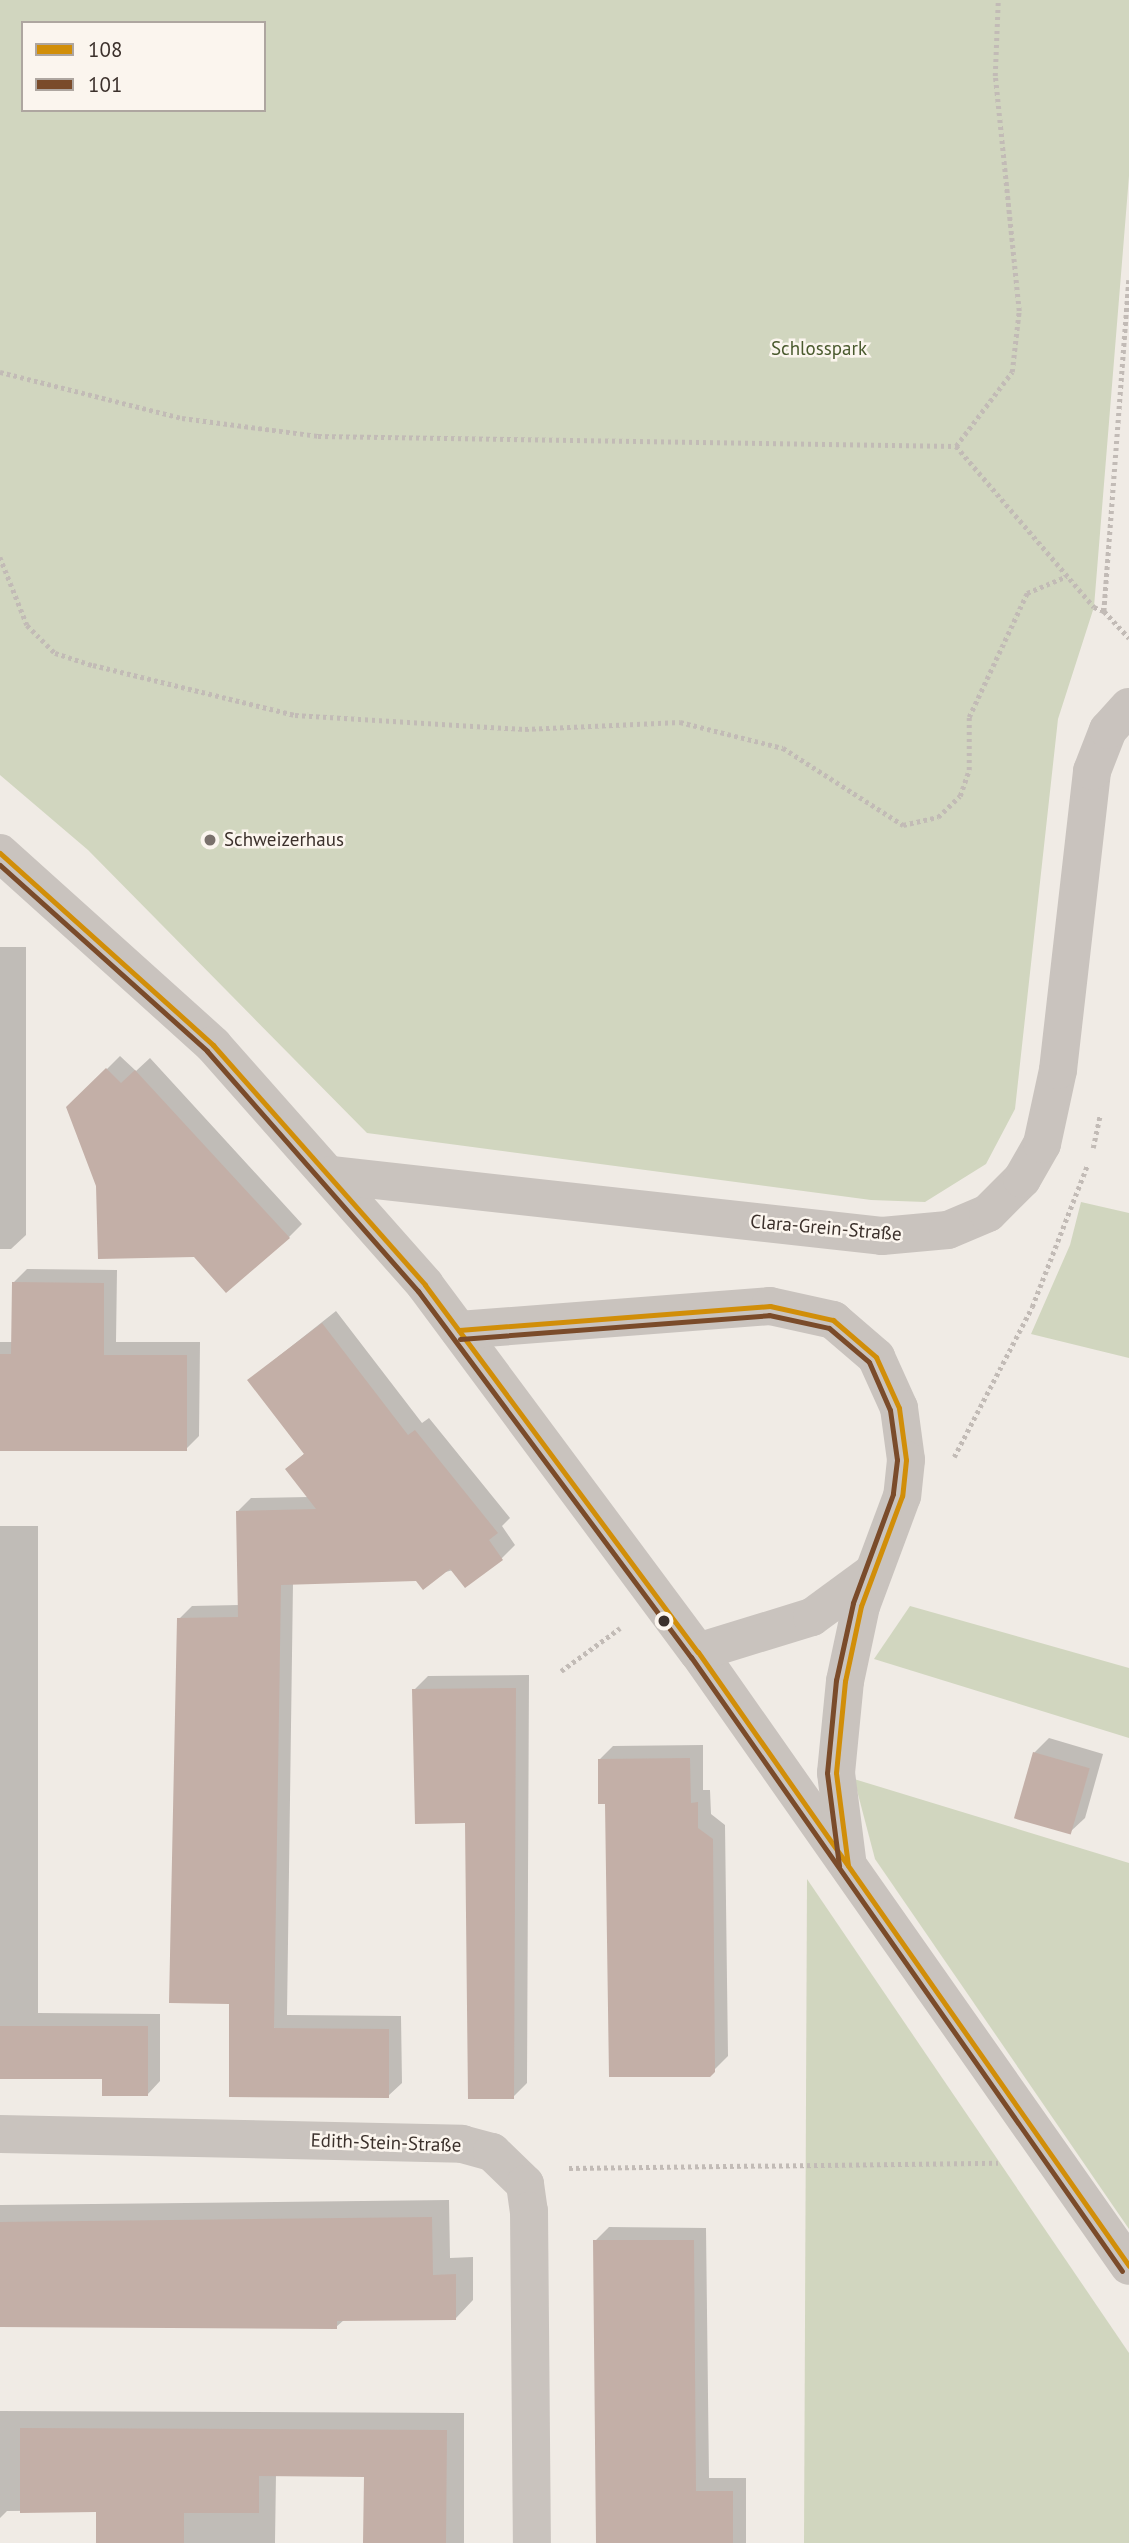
<!DOCTYPE html>
<meta charset="utf-8">
<style>
body{margin:0}
#map{position:relative;width:1129px;height:2543px;overflow:hidden;background:#f0ebe5;font-family:"PT Sans",sans-serif}
div>[style]{position:absolute}
[style*='--x']{left:calc(var(--x)*1px);top:calc(var(--y)*1px);width:calc(var(--w)*1px);rotate:calc(var(--a)*1deg)}
.green>*{inset:0;background:#d1d6bf}
.shadow>*{inset:0;background:#0003}
.building>*{inset:0;background:#c3afa7;transform-origin:0 0}
.path>*{height:4.5px;margin-top:-2.25px;transform-origin:0;background:repeating-linear-gradient(90deg,#c2bbb6 0 3.5px,transparent 0 7px)}
.minor>*{height:38px;margin:-19px;padding:0 19px;transform-origin:19px;border-radius:19px;background:#c9c3be}
.bus-1>*{height:5px;margin:-2.5px;padding:0 2.5px;transform-origin:2.5px;border-radius:2.5px;background:#d18e09}
.bus-2>*{height:5px;margin:-2.5px;padding:0 2.5px;transform-origin:2.5px;border-radius:2.5px;background:#7a4b2a}
.dots>*{width:19px;height:19px;translate:-50% -50%;box-sizing:border-box;border:4px solid #fbf5ee;border-radius:50%}
span{translate:-50% -50%;white-space:nowrap;text-align:center;line-height:1.15;-webkit-text-stroke:5px #fbf5ee;paint-order:stroke}
.park-label{font-size:19px;color:#4a5a2e}
.poi-label{font-size:19px;color:#3b302b}
.left{translate:0 -50%;text-align:left}
.street-label{font-size:19px;color:#3b302b}
.legend{position:absolute;left:21px;top:21px;width:245px;height:91px;box-sizing:border-box;background:#fbf5ee;border:2px solid #aea6a0;margin:0;padding:9px 12px;list-style:none;font-size:21px;color:#3b302b}
.legend li{display:flex;align-items:center;gap:14px;height:35px}
.legend b{width:35px;border:2px solid #aea6a0}
</style>
<div id="map">
<div class="green">
<i style="clip-path:polygon(evenodd,0 0,1129px 0,1129px 176px,1094px 607px,1058px 719px,1015px 1109px,986px 1164px,925px 1202px,871px 1200px,367px 1133px,88px 850px,0 775px,0 0,23px 23px,264px 23px,264px 110px,23px 110px,23px 23px)"></i>
<i style="clip-path:polygon(1081px 1202px,1129px 1213px,1129px 1358px,1031px 1334px,1070px 1245px)"></i>
<i style="clip-path:polygon(910px 1606px,1129px 1668px,1129px 1738px,874px 1659px)"></i>
<i style="clip-path:polygon(854px 1779px,1129px 1863px,1129px 2229px,875px 1859px)"></i>
<i style="clip-path:polygon(807px 1879px,1129px 2353px,1129px 2543px,804px 2543px)"></i>
</div>
<div class="shadow">
<i style="clip-path:polygon(0 947px,26px 947px,26px 1235px,11px 1249px,0 1249px)"></i>
<i style="clip-path:polygon(120px 1056px,136px 1071px,150px 1058px,302px 1224px,289px 1237px,195px 1255px,97px 1185px,68px 1108px)"></i>
<i style="clip-path:polygon(27px 1269px,117px 1270px,116px 1342px,200px 1342px,199px 1436px,186px 1449px,0 1449px,0 1342px,13px 1342px,14px 1282px)"></i>
<i style="clip-path:polygon(336px 1311px,422px 1423px,429px 1418px,510px 1518px,502px 1526px,515px 1545px,502px 1558px,417px 1579px,293px 1583px,287px 2015px,401px 2016px,402px 2083px,388px 2096px,231px 2002px,179px 1619px,192px 1606px,239px 1605px,237px 1512px,251px 1498px,309px 1497px,287px 1469px,305px 1453px,249px 1380px)"></i>
<i style="clip-path:polygon(0 1526px,38px 1526px,38px 2013px,160px 2014px,160px 2081px,147px 2095px,104px 2077px,0 2077px)"></i>
<i style="clip-path:polygon(529px 1675px,527px 2083px,513px 2097px,467px 1821px,414px 1690px,428px 1676px)"></i>
<i style="clip-path:polygon(1049px 1738px,1103px 1754px,1085px 1818px,1070px 1832px,1034px 1753px)"></i>
<i style="clip-path:polygon(703px 1745px,703px 1790px,710px 1790px,711px 1814px,725px 1825px,728px 2056px,709px 2075px,607px 1802px,599px 1760px,613px 1746px)"></i>
<i style="clip-path:polygon(449px 2200px,450px 2258px,473px 2257px,473px 2300px,456px 2318px,344px 2320px,336px 2327px,0 2326px,0 2205px)"></i>
<i style="clip-path:polygon(609px 2227px,706px 2228px,709px 2478px,746px 2478px,746px 2543px,598px 2543px,595px 2241px)"></i>
<i style="clip-path:polygon(0 2411px,464px 2413px,464px 2543px,365px 2543px,366px 2475px,276px 2474px,275px 2543px,98px 2543px,98px 2510px,7px 2511px,0 2518px)"></i>
</div>
<div class="building">
<i style="clip-path:polygon(106px 1068px,121px 1083px,135px 1070px,290px 1238px,226px 1293px,194px 1257px,98px 1259px,96px 1186px,66px 1107px)"></i>
<i style="clip-path:polygon(12px 1282px,104px 1283px,104px 1355px,187px 1355px,187px 1451px,0 1451px,0 1354px,11px 1354px)"></i>
<i style="clip-path:polygon(322px 1323px,408px 1435px,415px 1430px,498px 1533px,489px 1540px,503px 1560px,465px 1588px,450px 1569px,423px 1590px,416px 1581px,281px 1585px,274px 2028px,389px 2029px,389px 2098px,229px 2097px,229px 2004px,169px 2003px,177px 1618px,238px 1617px,236px 1511px,316px 1509px,285px 1469px,304px 1454px,247px 1380px)"></i>
<i style="clip-path:polygon(516px 1688px,514px 2099px,468px 2099px,465px 1823px,415px 1824px,412px 1689px)"></i>
<i style="left:1033px;top:1752px;width:59px;height:69px;rotate:16deg"></i>
<i style="clip-path:polygon(690px 1758px,691px 1803px,698px 1802px,698px 1828px,713px 1839px,715px 2072px,710px 2077px,609px 2077px,605px 1804px,598px 1804px,598px 1759px)"></i>
<i style="clip-path:polygon(0 2026px,148px 2026px,148px 2096px,102px 2096px,102px 2079px,0 2079px)"></i>
<i style="clip-path:polygon(432px 2217px,433px 2275px,456px 2274px,456px 2320px,337px 2321px,337px 2329px,0 2327px,0 2222px)"></i>
<i style="clip-path:polygon(593px 2240px,694px 2240px,696px 2491px,733px 2491px,733px 2543px,596px 2543px)"></i>
<i style="clip-path:polygon(20px 2428px,447px 2430px,446px 2543px,363px 2543px,364px 2477px,259px 2476px,259px 2513px,184px 2513px,184px 2543px,96px 2543px,96px 2512px,20px 2513px)"></i>
</div>
<div class="path">
<i style="--x:1129;--y:280;--w:332;--a:94.3"></i>
<i style="--x:1104;--y:611;--w:37;--a:47"></i>
<i style="--x:0;--y:372;--w:188;--a:14.2"></i>
<i style="--x:182;--y:418;--w:137;--a:7.5"></i>
<i style="--x:318;--y:436;--w:638;--a:0.9"></i>
<i style="--x:956;--y:446;--w:93;--a:-52.9"></i>
<i style="--x:1012;--y:372;--w:61;--a:-83.5"></i>
<i style="--x:1019;--y:311;--w:236;--a:-95.8"></i>
<i style="--x:995;--y:76;--w:76;--a:-87.7"></i>
<i style="--x:956;--y:446;--w:212;--a:49.4"></i>
<i style="--x:1094;--y:607;--w:11;--a:22"></i>
<i style="--x:0;--y:557;--w:73;--a:68.3"></i>
<i style="--x:27;--y:625;--w:40;--a:45"></i>
<i style="--x:55;--y:653;--w:40;--a:18"></i>
<i style="--x:93;--y:665;--w:208;--a:13.9"></i>
<i style="--x:295;--y:715;--w:230;--a:3.5"></i>
<i style="--x:525;--y:729;--w:155;--a:-2.6"></i>
<i style="--x:680;--y:722;--w:106;--a:14.2"></i>
<i style="--x:783;--y:748;--w:143;--a:32.7"></i>
<i style="--x:903;--y:825;--w:36;--a:-13"></i>
<i style="--x:938;--y:817;--w:30;--a:-44"></i>
<i style="--x:960;--y:796;--w:28;--a:-71"></i>
<i style="--x:969;--y:770;--w:53;--a:-90"></i>
<i style="--x:969;--y:717;--w:137;--a:-64.9"></i>
<i style="--x:1027;--y:593;--w:43;--a:-23"></i>
<i style="--x:1093;--y:1148;--w:34;--a:-78"></i>
<i style="--x:954;--y:1457;--w:169;--a:-62.5"></i>
<i style="--x:1032;--y:1307;--w:151;--a:-68.7"></i>
<i style="--x:561;--y:1671;--w:73;--a:-36.1"></i>
<i style="--x:569;--y:2168;--w:429;--a:-0.7"></i>
</div>
<div class="minor">
<i style="--x:0;--y:853;--w:287;--a:42"></i>
<i style="--x:213;--y:1045;--w:320;--a:48.5"></i>
<i style="--x:425;--y:1285;--w:457;--a:53.4"></i>
<i style="--x:698;--y:1652;--w:750;--a:54.93"></i>
<i style="--x:331;--y:1175;--w:554;--a:6.32"></i>
<i style="--x:882;--y:1236;--w:66;--a:-5.2"></i>
<i style="--x:948;--y:1230;--w:43;--a:-23"></i>
<i style="--x:988;--y:1213;--w:48;--a:-45"></i>
<i style="--x:1022;--y:1179;--w:40;--a:-60.3"></i>
<i style="--x:1042;--y:1144;--w:76;--a:-77.8"></i>
<i style="--x:1058;--y:1070;--w:301;--a:-83.5"></i>
<i style="--x:1092;--y:771;--w:44;--a:-68.7"></i>
<i style="--x:1108;--y:730;--w:31;--a:-48"></i>
<i style="--x:459;--y:1330;--w:312;--a:-4.4"></i>
<i style="--x:770;--y:1306;--w:65;--a:12.5"></i>
<i style="--x:833;--y:1320;--w:57;--a:40.7"></i>
<i style="--x:876;--y:1357;--w:56;--a:65.7"></i>
<i style="--x:899;--y:1408;--w:52;--a:82.3"></i>
<i style="--x:906;--y:1460;--w:36;--a:96"></i>
<i style="--x:902;--y:1496;--w:117;--a:110.4"></i>
<i style="--x:861;--y:1606;--w:77;--a:102"></i>
<i style="--x:845;--y:1681;--w:92;--a:95.6"></i>
<i style="--x:836;--y:1773;--w:87;--a:82.7"></i>
<i style="--x:698;--y:1652;--w:119;--a:-17.1"></i>
<i style="--x:812;--y:1617;--w:74;--a:-36.3"></i>
<i style="--x:0;--y:2134;--w:462;--a:1.2"></i>
<i style="--x:462;--y:2144;--w:31;--a:15"></i>
<i style="--x:492;--y:2152;--w:46;--a:44.1"></i>
<i style="--x:525;--y:2184;--w:27;--a:82"></i>
<i style="--x:529;--y:2211;--w:332;--a:89.5"></i>
</div>
<div class="bus-1">
<i style="--x:0;--y:853;--w:287;--a:42"></i>
<i style="--x:213;--y:1045;--w:320;--a:48.5"></i>
<i style="--x:425;--y:1285;--w:457;--a:53.4"></i>
<i style="--x:698;--y:1652;--w:750;--a:54.93"></i>
<i style="--x:459;--y:1330;--w:312;--a:-4.4"></i>
<i style="--x:770;--y:1306;--w:65;--a:12.5"></i>
<i style="--x:833;--y:1320;--w:57;--a:40.7"></i>
<i style="--x:876;--y:1357;--w:56;--a:65.7"></i>
<i style="--x:899;--y:1408;--w:52;--a:82.3"></i>
<i style="--x:906;--y:1460;--w:36;--a:96"></i>
<i style="--x:902;--y:1496;--w:117;--a:110.4"></i>
<i style="--x:861;--y:1606;--w:77;--a:102"></i>
<i style="--x:845;--y:1681;--w:92;--a:95.6"></i>
<i style="--x:836;--y:1773;--w:93;--a:82.6"></i>
</div>
<div class="bus-2">
<i style="--x:0;--y:865;--w:278;--a:41.9"></i>
<i style="--x:207;--y:1051;--w:320;--a:48.7"></i>
<i style="--x:418;--y:1291;--w:457;--a:53.3"></i>
<i style="--x:691;--y:1657;--w:750;--a:54.93"></i>
<i style="--x:460;--y:1339;--w:310;--a:-4.4"></i>
<i style="--x:769;--y:1315;--w:61;--a:12.2"></i>
<i style="--x:829;--y:1328;--w:52;--a:40.4"></i>
<i style="--x:869;--y:1362;--w:52;--a:66.4"></i>
<i style="--x:890;--y:1410;--w:50;--a:82"></i>
<i style="--x:897;--y:1460;--w:34;--a:97"></i>
<i style="--x:893;--y:1494;--w:116;--a:110.2"></i>
<i style="--x:853;--y:1603;--w:79;--a:102.4"></i>
<i style="--x:836;--y:1680;--w:93;--a:95.5"></i>
<i style="--x:827;--y:1773;--w:94;--a:82.6"></i>
</div>
<div class="dots">
<i style="left:210px;top:840px;background:#7a716c"></i>
<i style="left:664px;top:1621px;background:#3b302b"></i>
</div>
<div class="park-label">
<span style="left:819px;top:349px">Schlosspark</span>
</div>
<div class="poi-label">
<span class="left" style="left:224px;top:840px">Schweizerhaus</span>
</div>
<div class="street-label">
<span style="left:826px;top:1228px;rotate:5deg">Clara-Grein-Straße</span>
<span style="left:386px;top:2143px;rotate:2deg">Edith-Stein-Straße</span>
</div>
<ul class="legend">
<li><b style="height:9px;background:#d18e09"></b>108</li>
<li><b style="height:9px;background:#7a4b2a"></b>101</li>
</ul>
</div>
